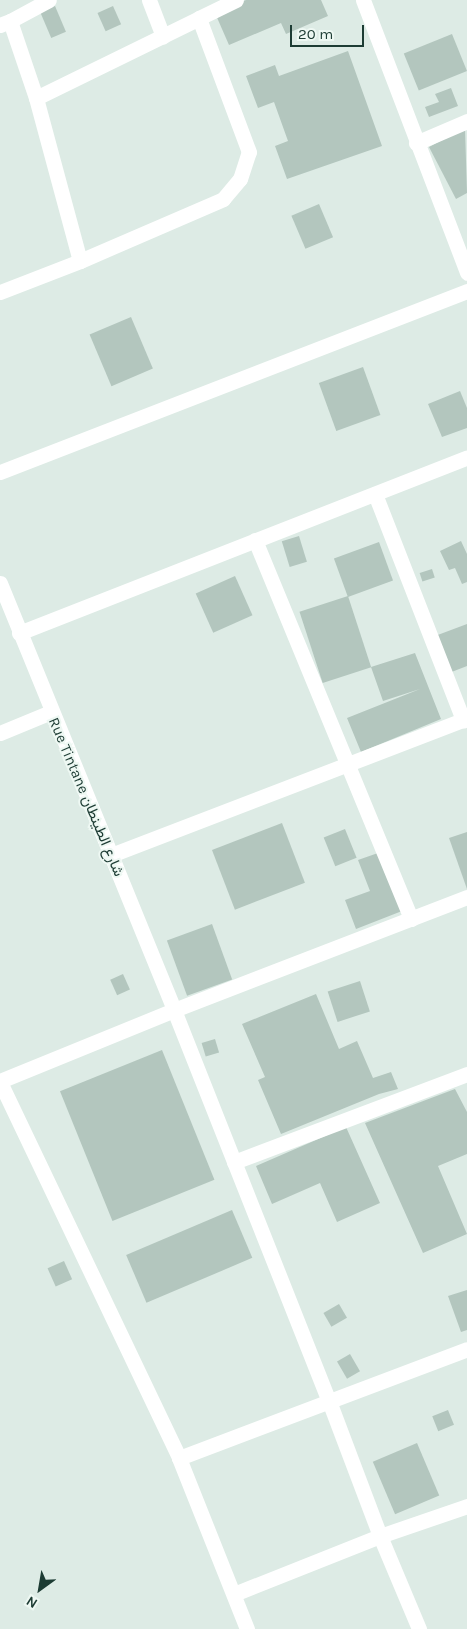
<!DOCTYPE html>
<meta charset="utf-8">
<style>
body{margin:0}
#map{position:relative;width:467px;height:1629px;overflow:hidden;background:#ddebe5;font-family:Karla,Vazirmatn,sans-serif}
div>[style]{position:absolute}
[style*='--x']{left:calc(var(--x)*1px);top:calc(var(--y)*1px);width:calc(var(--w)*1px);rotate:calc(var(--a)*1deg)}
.building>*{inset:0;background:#b3c6be;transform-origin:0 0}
.street>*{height:15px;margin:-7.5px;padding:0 7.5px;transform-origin:7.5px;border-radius:7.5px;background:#fff}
.secondary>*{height:15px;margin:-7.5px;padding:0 7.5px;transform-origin:7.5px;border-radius:7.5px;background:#fff}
span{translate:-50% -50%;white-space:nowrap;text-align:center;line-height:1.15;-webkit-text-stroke:4px #eef8f3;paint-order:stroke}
.street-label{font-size:15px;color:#1d3c34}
.north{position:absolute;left:15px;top:1564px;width:50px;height:50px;-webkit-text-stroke:4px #eef8f3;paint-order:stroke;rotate:212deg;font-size:14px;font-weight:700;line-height:20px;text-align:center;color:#1d3c34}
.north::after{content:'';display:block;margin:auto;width:18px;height:22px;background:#1d3c34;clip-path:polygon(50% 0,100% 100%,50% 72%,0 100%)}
.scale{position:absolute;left:290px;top:25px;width:74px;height:22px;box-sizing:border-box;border:2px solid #1d3c34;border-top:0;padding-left:6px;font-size:15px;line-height:18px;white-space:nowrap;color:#1d3c34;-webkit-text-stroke:4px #eef8f3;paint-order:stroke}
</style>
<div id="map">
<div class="building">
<i style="clip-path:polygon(246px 0,321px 0,328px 16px,286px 34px,281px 23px,229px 45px,215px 13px)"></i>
<i style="left:55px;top:6px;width:28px;height:16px;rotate:67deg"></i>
<i style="left:113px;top:6px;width:20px;height:17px;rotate:66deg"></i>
<i style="left:452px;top:34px;width:40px;height:52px;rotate:68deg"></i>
<i style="clip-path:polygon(348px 51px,382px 146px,287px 179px,275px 146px,288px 141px,274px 102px,258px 108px,246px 76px,275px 65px,279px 76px)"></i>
<i style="clip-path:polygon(451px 88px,458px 106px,429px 117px,425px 107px,439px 102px,435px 94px)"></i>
<i style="clip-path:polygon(465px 128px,467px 193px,456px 199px,429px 147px)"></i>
<i style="left:319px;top:204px;width:36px;height:30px;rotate:67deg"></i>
<i style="left:131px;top:317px;width:56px;height:45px;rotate:67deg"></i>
<i style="left:363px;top:367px;width:51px;height:47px;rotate:70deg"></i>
<i style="clip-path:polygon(460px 391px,467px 408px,467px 428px,442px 437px,428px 404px)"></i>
<i style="left:299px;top:536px;width:27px;height:18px;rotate:73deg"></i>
<i style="clip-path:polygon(461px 541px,467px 554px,467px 582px,462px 584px,455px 568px,449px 570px,440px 551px)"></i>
<i style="left:379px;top:542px;width:41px;height:48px;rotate:70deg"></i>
<i style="left:432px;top:569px;width:9px;height:13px;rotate:72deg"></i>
<i style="left:235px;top:576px;width:43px;height:43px;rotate:66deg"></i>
<i style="left:348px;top:596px;width:75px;height:51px;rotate:72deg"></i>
<i style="clip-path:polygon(467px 624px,467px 666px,449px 673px,435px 636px)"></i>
<i style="clip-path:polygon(415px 653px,441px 719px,361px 752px,347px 718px,420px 689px,383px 701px,371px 667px)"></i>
<i style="left:282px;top:823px;width:64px;height:75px;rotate:69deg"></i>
<i style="left:345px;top:829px;width:31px;height:23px;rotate:68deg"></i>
<i style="clip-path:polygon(467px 832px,467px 889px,449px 838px)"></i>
<i style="clip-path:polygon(378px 853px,402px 911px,356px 929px,345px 900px,370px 891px,358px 860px)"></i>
<i style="left:212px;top:924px;width:59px;height:48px;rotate:70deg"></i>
<i style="left:123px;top:974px;width:17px;height:14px;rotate:66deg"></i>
<i style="left:360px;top:981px;width:32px;height:34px;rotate:72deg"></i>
<i style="clip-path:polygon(316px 994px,339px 1049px,357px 1041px,373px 1078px,391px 1072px,398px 1089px,379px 1094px,281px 1134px,258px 1080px,265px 1077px,242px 1024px)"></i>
<i style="left:215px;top:1039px;width:14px;height:14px;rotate:73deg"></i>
<i style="left:162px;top:1050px;width:140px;height:110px;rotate:68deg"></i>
<i style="clip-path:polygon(455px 1089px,467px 1112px,467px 1154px,438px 1166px,467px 1234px,423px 1253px,365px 1123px)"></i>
<i style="clip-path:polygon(346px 1127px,380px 1203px,337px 1222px,320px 1183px,272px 1204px,256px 1166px)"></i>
<i style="left:232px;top:1210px;width:52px;height:115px;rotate:67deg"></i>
<i style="left:64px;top:1261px;width:20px;height:18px;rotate:66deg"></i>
<i style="clip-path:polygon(467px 1290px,467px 1330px,461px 1332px,448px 1296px)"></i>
<i style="left:339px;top:1304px;width:16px;height:18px;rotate:60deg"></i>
<i style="left:350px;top:1354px;width:20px;height:15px;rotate:60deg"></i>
<i style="left:448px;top:1410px;width:16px;height:17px;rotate:68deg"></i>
<i style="left:417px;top:1443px;width:57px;height:48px;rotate:67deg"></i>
</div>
<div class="street">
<i style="--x:149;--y:0;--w:39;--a:69"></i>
<i style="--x:363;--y:0;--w:292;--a:69.1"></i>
<i style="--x:10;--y:21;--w:44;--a:-28.3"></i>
<i style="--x:0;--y:25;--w:11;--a:-22"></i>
<i style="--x:10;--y:21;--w:81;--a:71.3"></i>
<i style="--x:416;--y:143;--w:56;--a:-23.3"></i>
<i style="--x:80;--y:261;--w:169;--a:-105.1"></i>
<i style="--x:36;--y:98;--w:182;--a:-26.1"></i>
<i style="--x:0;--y:292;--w:86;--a:-21.2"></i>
<i style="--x:80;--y:261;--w:156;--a:-23.4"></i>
<i style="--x:223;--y:199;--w:26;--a:-50"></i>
<i style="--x:240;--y:179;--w:28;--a:-72"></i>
<i style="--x:249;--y:152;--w:143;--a:-110.5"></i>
<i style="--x:199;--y:18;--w:41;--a:-25.9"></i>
<i style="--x:0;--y:472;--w:501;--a:-21.19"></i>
<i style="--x:375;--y:494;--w:243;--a:68.7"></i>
<i style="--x:255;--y:540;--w:410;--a:67.6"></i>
<i style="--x:0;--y:583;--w:461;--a:67.8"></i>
<i style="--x:174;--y:1010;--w:421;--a:68.4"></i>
<i style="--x:329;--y:1401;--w:144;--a:69.3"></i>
<i style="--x:380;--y:1536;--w:101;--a:67.2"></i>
<i style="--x:19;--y:633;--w:481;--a:-21.4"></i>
<i style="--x:0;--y:733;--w:55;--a:-22.4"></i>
<i style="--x:111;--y:855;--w:381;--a:-21"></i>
<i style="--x:0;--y:1082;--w:416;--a:64.5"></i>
<i style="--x:179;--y:1458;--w:184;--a:68.3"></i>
<i style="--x:234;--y:1162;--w:249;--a:-20.7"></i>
<i style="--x:179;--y:1458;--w:308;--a:-20.7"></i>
<i style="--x:234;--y:1594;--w:157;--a:-21.7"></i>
<i style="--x:380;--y:1536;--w:92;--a:-19"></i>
</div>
<div class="secondary">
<i style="--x:0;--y:1081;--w:188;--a:-22.2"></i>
<i style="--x:174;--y:1010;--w:314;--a:-21.1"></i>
</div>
<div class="street-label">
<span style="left:86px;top:797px;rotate:67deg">Rue Tintane شارع الطينطان</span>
</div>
<div class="north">N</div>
<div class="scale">20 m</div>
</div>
